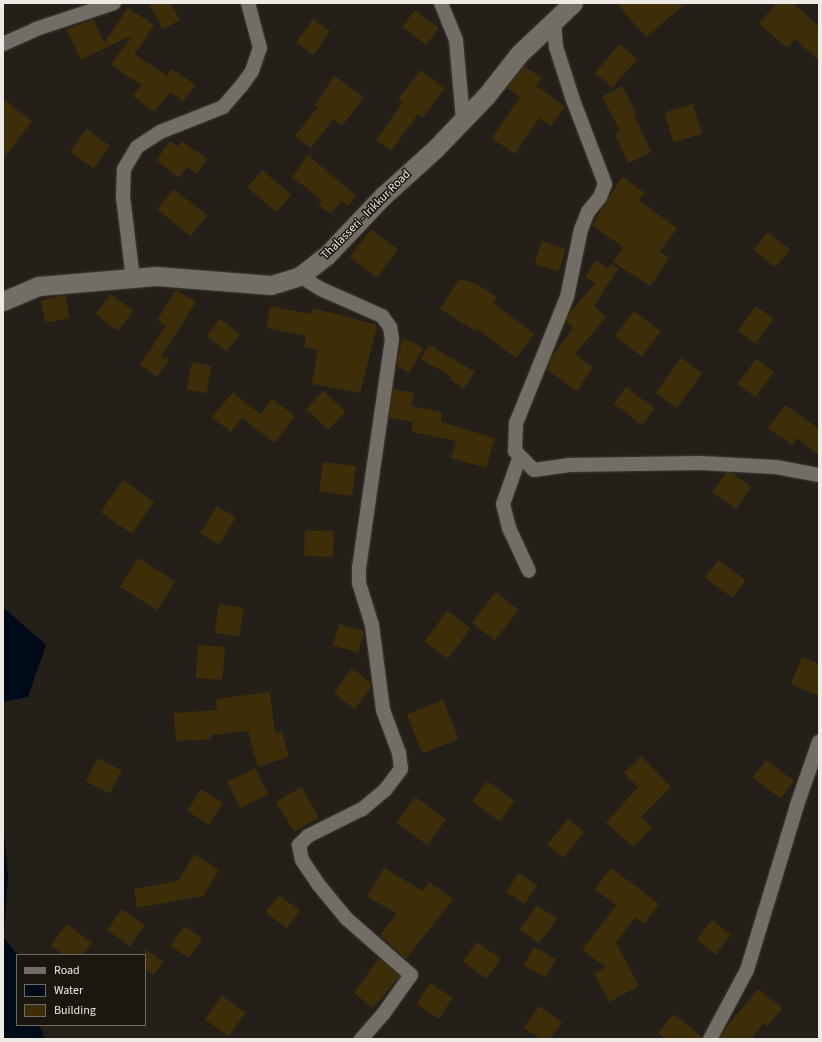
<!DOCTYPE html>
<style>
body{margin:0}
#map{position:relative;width:822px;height:1042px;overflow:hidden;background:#242019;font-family:"Source Sans 3",sans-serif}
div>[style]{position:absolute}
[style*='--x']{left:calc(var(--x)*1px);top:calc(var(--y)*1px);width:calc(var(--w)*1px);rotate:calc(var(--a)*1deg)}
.water>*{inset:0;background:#000b19}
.building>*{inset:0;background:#3d2d09;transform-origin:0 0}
.roads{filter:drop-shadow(0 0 1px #3e3b36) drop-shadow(0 0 1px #3e3b36)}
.street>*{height:14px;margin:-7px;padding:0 7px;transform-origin:7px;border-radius:7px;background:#726d65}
.secondary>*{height:19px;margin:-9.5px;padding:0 9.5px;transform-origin:9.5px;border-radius:9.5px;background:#726d65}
span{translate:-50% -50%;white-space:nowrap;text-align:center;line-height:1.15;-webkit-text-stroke:3px #1a1710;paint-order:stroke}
.street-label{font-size:12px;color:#edeae5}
.frame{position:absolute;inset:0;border:4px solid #edeae5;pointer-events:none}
.legend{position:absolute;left:16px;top:954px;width:130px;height:72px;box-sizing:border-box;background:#1a1710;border:1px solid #6e6b65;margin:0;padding:5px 7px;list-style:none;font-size:12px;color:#edeae5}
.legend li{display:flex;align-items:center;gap:8px;height:20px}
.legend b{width:20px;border:1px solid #6e6b65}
</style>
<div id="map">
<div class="water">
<i style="clip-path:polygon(3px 607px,46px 645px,28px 697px,3px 702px)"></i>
<i style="clip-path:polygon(3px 821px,8px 875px,4px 938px,18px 955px,17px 1025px,39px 1025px,45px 1039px,3px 1039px)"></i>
</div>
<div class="building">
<i style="clip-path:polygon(149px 3px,171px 3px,180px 20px,163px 29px)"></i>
<i style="clip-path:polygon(616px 3px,686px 3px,646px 37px)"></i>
<i style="clip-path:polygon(777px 3px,793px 3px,819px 26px,819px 61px,795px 39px,787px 48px,759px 23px)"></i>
<i style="clip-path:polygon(128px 8px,154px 25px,135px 54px,167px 76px,172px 69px,195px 85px,183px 101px,170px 92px,154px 112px,133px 96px,141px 85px,111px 65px,132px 35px,81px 60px,67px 30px,93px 19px,104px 43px)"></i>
<i style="left:415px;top:10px;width:30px;height:21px;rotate:37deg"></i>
<i style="left:313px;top:19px;width:21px;height:29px;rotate:35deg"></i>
<i style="left:620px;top:44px;width:23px;height:38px;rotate:41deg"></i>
<i style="clip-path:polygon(524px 66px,542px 78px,536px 86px,565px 106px,551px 126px,539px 118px,515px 154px,492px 138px,520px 97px,507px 88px)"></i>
<i style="clip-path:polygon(420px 70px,445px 88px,423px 118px,418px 114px,391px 151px,376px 140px,403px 102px,398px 99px)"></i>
<i style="clip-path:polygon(334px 76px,364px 97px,342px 126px,333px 119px,311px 148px,295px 136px,318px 107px,315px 105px)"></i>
<i style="clip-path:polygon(622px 86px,637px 114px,634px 115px,651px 152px,628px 163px,615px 134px,620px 131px,602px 97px)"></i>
<i style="clip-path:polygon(3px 98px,32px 121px,3px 159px)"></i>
<i style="left:693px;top:104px;width:31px;height:30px;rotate:73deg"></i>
<i style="left:86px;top:129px;width:29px;height:28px;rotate:35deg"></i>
<i style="clip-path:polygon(170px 141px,178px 147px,182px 141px,207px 159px,197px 174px,187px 167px,179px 178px,156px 161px)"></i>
<i style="clip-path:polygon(308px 155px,356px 196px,348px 206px,341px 201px,331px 214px,318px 205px,322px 200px,292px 177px)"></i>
<i style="left:262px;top:170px;width:38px;height:23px;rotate:40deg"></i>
<i style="clip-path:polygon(622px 177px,645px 193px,639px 200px,677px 228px,660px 252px,669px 258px,650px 286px,613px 262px,623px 247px,592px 225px)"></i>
<i style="left:173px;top:189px;width:43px;height:26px;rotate:38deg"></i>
<i style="left:371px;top:229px;width:34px;height:35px;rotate:37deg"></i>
<i style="left:768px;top:232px;width:28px;height:23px;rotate:39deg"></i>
<i style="left:542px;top:241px;width:25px;height:24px;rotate:18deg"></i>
<i style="clip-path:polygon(596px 260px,607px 268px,611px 264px,618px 269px,594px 306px,606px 317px,575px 354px,593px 367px,577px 391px,547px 370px,551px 359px,573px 328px,566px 322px,569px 314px,595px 283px,585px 277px)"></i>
<i style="clip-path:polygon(459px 279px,475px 283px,497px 297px,493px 303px,534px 334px,516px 358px,477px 329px,475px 331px,440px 309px)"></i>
<i style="clip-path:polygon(176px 290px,196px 302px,161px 357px,170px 359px,157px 377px,140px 365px,166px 326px,157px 320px)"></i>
<i style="left:111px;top:294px;width:28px;height:25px;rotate:38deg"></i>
<i style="left:65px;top:295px;width:23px;height:25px;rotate:77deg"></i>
<i style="clip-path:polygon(271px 306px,311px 314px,313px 308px,377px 325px,360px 393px,312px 384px,318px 350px,304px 347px,306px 336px,266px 328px)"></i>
<i style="left:756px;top:306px;width:22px;height:31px;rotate:36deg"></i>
<i style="left:634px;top:311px;width:34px;height:31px;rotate:38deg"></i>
<i style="left:220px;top:319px;width:25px;height:22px;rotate:37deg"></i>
<i style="clip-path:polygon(404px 338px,423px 348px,409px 373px,397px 366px,400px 346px)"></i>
<i style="clip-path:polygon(429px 345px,475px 372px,464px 389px,449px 379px,451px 376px,421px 359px)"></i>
<i style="left:681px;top:358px;width:26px;height:43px;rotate:36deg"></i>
<i style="left:756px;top:359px;width:22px;height:31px;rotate:36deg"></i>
<i style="left:192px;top:362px;width:20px;height:28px;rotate:11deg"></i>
<i style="left:626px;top:387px;width:36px;height:21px;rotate:37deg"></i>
<i style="clip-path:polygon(393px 389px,414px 393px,411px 406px,442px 412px,441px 422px,495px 438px,486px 468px,451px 458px,456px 441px,411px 432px,413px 422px,389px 418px)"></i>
<i style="left:323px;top:391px;width:30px;height:25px;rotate:42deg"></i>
<i style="clip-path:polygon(233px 392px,261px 415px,272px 399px,295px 416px,275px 443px,242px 418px,231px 432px,212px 417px)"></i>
<i style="clip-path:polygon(785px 405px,819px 429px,819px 455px,797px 438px,792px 445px,768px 428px)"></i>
<i style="left:323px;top:462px;width:33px;height:30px;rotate:7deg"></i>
<i style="clip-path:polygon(726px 473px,732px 473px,751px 487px,736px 509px,712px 492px)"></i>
<i style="left:123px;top:480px;width:38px;height:39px;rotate:35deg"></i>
<i style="left:217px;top:506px;width:22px;height:32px;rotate:32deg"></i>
<i style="left:305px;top:530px;width:29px;height:26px;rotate:2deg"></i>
<i style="left:138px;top:558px;width:44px;height:34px;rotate:32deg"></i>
<i style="left:718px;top:560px;width:34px;height:22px;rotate:36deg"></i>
<i style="left:496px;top:592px;width:29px;height:39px;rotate:38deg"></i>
<i style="left:219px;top:604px;width:25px;height:29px;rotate:9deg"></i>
<i style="left:447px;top:611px;width:29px;height:38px;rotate:36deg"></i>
<i style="left:339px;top:624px;width:26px;height:22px;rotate:16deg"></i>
<i style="left:198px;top:645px;width:27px;height:33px;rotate:4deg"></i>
<i style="clip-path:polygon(802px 657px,819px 664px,819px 696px,791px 684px)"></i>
<i style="clip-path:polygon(352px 668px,371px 683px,371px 687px,355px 709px,334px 693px)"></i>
<i style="clip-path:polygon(270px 692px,275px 733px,282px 731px,289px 757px,258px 767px,248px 731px,211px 735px,211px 739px,176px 741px,174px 713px,217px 710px,216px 699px)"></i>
<i style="left:443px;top:700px;width:42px;height:39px;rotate:68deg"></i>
<i style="clip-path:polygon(641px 756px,671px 787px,641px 817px,652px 827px,634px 847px,606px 823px,638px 787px,624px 773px)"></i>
<i style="left:98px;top:758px;width:27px;height:26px;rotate:28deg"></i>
<i style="left:766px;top:760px;width:35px;height:22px;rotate:37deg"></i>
<i style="left:255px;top:768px;width:29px;height:31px;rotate:63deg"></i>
<i style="left:487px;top:781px;width:34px;height:25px;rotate:36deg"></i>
<i style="left:301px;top:787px;width:35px;height:29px;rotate:59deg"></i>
<i style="left:201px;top:789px;width:26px;height:26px;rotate:32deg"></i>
<i style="left:415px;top:797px;width:38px;height:32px;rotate:35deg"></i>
<i style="left:568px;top:819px;width:21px;height:33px;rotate:39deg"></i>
<i style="clip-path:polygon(195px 854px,219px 870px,203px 896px,137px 908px,134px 889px,178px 881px)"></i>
<i style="clip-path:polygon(384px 868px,423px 891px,429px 882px,453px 899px,406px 959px,380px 935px,397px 914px,367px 896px)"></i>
<i style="clip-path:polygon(611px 868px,659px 904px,644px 924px,635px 917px,616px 943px,639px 986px,609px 1002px,594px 973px,606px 967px,582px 950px,616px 905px,595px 889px)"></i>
<i style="left:519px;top:873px;width:22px;height:23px;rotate:34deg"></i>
<i style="left:279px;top:895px;width:26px;height:22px;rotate:37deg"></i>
<i style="left:537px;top:905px;width:24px;height:30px;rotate:35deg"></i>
<i style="left:122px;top:909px;width:28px;height:26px;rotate:35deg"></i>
<i style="left:712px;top:920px;width:24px;height:25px;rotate:38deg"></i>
<i style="clip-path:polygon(67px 924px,92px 943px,83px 955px,63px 955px,51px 945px)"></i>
<i style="left:184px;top:926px;width:22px;height:24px;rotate:34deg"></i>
<i style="left:477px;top:942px;width:29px;height:24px;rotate:36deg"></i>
<i style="left:534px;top:947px;width:25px;height:21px;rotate:29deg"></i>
<i style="clip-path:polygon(145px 949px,163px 962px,153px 975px,145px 969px)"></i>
<i style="clip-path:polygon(379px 958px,400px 976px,373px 1008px,354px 993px)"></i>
<i style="left:430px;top:983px;width:27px;height:25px;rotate:33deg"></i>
<i style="clip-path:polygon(758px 989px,782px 1008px,768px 1026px,764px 1023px,751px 1039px,720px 1039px,727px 1026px)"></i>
<i style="left:222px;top:996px;width:29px;height:29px;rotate:36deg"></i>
<i style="clip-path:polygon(539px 1006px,562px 1022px,550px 1039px,541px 1039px,524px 1028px)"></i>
<i style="clip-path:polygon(674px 1014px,702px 1037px,702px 1039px,665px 1039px,658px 1033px)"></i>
</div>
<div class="roads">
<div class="street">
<i style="--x:441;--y:3;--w:40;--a:68"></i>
<i style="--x:456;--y:40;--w:80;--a:85"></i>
<i style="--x:554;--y:19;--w:28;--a:86"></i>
<i style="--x:556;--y:47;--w:56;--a:72.2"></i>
<i style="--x:573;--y:100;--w:90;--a:69.1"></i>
<i style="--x:605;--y:184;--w:14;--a:111"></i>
<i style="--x:600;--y:197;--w:19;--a:129"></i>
<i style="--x:588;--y:212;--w:18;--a:112"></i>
<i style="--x:581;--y:229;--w:69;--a:101.6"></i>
<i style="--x:567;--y:297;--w:136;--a:112"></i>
<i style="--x:516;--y:423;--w:28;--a:92"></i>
<i style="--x:515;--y:451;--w:27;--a:45"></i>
<i style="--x:534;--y:470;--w:36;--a:-8"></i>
<i style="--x:570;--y:465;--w:130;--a:-0.9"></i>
<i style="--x:700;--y:463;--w:76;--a:3"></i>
<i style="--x:776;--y:467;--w:44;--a:10.5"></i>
<i style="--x:3;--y:44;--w:36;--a:-24"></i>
<i style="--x:36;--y:29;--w:82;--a:-18.4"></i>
<i style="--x:300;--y:276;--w:25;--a:32"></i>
<i style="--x:321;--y:289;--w:67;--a:23.9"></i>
<i style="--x:382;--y:316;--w:14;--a:54"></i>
<i style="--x:390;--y:327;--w:12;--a:81"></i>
<i style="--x:392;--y:339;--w:232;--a:98.2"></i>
<i style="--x:359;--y:569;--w:14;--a:90"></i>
<i style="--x:359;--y:583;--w:44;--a:72.8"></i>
<i style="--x:372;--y:625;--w:86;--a:82.6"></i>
<i style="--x:383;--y:710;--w:46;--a:69.6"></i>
<i style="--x:399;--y:753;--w:16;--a:83"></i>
<i style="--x:401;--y:769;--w:26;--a:127"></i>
<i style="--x:385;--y:790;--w:30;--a:140"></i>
<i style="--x:362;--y:809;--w:60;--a:153.4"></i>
<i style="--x:308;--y:836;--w:13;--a:135"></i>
<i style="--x:299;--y:845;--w:15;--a:79"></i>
<i style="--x:302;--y:860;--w:29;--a:56"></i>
<i style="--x:318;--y:884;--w:45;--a:50.4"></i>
<i style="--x:347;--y:919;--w:85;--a:41.2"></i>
<i style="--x:411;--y:975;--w:47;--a:125.4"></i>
<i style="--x:384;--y:1013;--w:35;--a:131"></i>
<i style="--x:133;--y:279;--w:84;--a:-96.9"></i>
<i style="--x:123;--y:196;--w:27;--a:-88"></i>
<i style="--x:124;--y:169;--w:26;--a:-59"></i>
<i style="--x:137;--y:147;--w:27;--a:-33"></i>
<i style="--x:160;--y:132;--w:68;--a:-21.6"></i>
<i style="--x:223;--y:107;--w:29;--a:-49"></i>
<i style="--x:242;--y:85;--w:17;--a:-54"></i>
<i style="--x:252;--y:71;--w:24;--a:-71"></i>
<i style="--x:260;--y:48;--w:47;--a:-104.9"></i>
<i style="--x:520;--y:456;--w:51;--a:109.5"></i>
<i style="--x:503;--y:504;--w:25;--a:76"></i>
<i style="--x:509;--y:528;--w:47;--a:65.1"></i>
<i style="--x:710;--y:1039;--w:78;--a:-61.8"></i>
<i style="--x:747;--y:970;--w:172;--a:-73.1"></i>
<i style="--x:797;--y:805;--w:67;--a:-70.8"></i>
</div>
<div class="secondary">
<i style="--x:3;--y:301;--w:39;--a:-23"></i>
<i style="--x:39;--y:286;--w:117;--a:-4.9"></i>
<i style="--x:156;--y:276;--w:115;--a:4.5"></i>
<i style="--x:271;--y:285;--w:30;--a:-17"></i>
<i style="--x:300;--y:276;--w:33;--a:-38"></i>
<i style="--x:326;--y:256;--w:83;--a:-46.5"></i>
<i style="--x:383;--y:196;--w:70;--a:-42.1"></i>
<i style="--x:435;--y:149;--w:74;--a:-46.1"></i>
<i style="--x:486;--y:96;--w:53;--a:-51.8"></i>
<i style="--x:519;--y:54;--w:74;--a:-43.4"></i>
</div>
</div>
<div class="street-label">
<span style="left:366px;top:215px;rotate:-45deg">Thalasseri - Irikkur Road</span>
</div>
<div class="frame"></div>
<ul class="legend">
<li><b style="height:5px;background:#726d65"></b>Road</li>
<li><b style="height:11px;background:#000b19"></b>Water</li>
<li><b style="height:11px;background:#3d2d09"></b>Building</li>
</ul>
</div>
